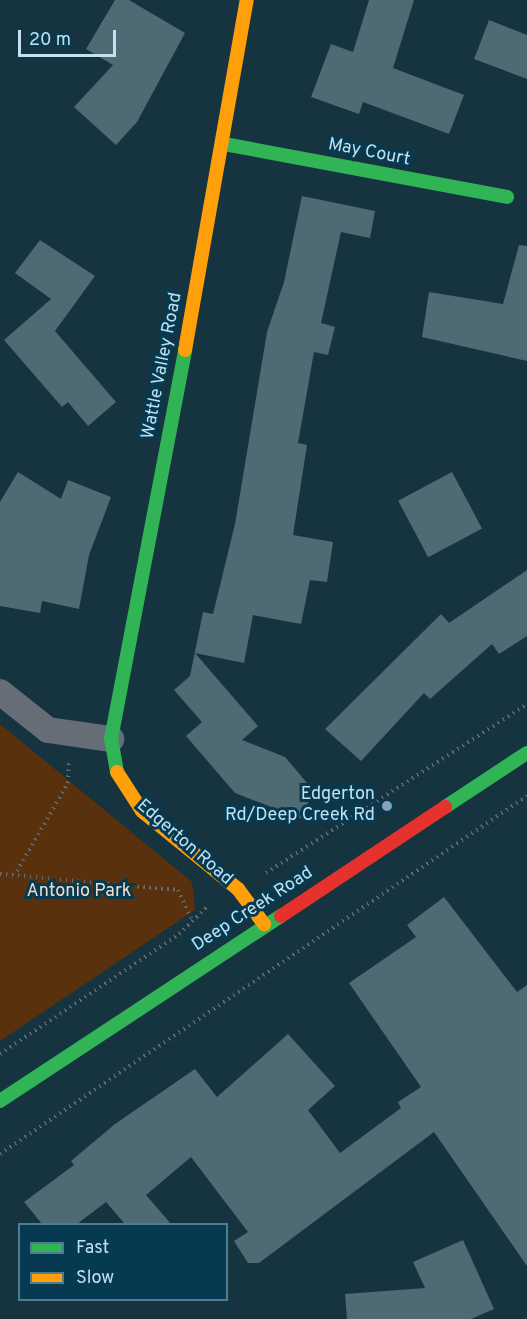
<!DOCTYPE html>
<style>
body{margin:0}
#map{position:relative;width:527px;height:1319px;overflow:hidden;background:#163340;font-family:Overpass,sans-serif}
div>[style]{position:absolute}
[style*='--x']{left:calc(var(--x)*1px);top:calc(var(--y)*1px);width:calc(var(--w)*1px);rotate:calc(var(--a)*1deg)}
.green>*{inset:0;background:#5a310d}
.building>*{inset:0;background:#4e6a73;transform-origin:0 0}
.path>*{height:4px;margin-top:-2px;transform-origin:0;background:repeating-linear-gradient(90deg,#5f6a74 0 1.5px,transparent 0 6px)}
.street>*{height:26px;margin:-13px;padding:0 13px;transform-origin:13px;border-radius:13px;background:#666d77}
.fast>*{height:14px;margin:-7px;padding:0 7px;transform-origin:7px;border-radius:7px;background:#30b455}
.slow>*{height:14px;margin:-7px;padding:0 7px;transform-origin:7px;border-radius:7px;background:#ff9f0a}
.jam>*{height:14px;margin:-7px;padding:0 7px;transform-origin:7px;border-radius:7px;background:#e5322d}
.dots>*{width:16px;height:16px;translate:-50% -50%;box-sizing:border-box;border:3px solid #053a51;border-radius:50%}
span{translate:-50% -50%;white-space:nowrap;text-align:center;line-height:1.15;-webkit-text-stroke:6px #053a51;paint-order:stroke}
.street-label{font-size:18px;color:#c1e0f2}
.poi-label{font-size:18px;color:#c1e0f2}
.right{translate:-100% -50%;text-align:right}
.park-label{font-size:18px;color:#f6dbcb}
.legend{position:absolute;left:18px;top:1223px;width:210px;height:78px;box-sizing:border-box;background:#053a51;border:2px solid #507c91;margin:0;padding:8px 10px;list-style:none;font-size:18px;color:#c1e0f2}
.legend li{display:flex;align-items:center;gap:12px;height:30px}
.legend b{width:30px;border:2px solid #507c91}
.scale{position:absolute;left:18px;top:30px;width:98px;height:27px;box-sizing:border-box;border:3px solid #c1e0f2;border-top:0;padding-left:8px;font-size:18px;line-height:21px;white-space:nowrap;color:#c1e0f2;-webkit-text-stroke:4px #053a51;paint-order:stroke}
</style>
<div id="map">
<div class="green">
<i style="clip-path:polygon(0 724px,192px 882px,195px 910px,0 1041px)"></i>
</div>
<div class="building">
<i style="clip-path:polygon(115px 0,129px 0,185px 33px,137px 122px,116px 145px,74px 107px,113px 65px,86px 49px)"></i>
<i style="clip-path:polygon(369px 0,414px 0,393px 68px,464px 95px,449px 134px,363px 102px,359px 114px,311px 97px,331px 44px,353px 52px)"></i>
<i style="clip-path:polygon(489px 20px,527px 35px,527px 79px,474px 59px)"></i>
<i style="clip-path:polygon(302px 196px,375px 211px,370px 238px,341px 232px,321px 323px,335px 327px,328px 355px,314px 352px,298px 443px,307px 445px,293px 535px,333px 542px,327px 582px,310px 580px,301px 624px,253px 615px,244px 663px,195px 653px,258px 726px,242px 740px,285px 757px,313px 790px,302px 819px,235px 793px,186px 736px,202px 722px,174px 690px,190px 676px,203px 612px,213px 614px,235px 524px,267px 332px,284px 282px)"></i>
<i style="clip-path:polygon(40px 240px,95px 276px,55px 331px,116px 402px,88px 426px,68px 402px,62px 407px,4px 340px,51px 299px,15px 273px)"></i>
<i style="clip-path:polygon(519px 245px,527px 246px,527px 361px,422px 337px,429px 292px,503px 304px)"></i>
<i style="clip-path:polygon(18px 472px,61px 499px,68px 480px,111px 497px,89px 555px,79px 609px,42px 601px,40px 613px,0 606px,0 502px)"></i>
<i style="left:452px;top:472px;width:64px;height:61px;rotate:62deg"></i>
<i style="clip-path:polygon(527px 570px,527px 636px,499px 654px,492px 644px,430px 699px,424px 693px,361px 761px,325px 729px,441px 614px,449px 623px)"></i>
<i style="clip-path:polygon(444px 897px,517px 992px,527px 985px,527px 1266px,434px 1132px,259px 1263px,248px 1263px,234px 1241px,248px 1232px,191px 1157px,146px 1195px,171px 1224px,125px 1224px,106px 1202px,77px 1224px,42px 1224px,24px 1202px,74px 1165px,71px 1161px,115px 1124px,195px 1069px,217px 1097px,288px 1034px,335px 1086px,308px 1110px,340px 1153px,401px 1108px,398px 1102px,421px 1087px,349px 983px,416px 937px,407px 925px)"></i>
<i style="clip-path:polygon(463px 1240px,494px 1309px,471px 1319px,347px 1319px,345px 1294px,425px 1288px,413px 1262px)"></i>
</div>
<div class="path">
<i style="--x:17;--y:871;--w:102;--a:-59.9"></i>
<i style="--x:68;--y:783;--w:22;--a:-87"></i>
<i style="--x:266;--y:873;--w:311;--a:-32.9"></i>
<i style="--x:0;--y:874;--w:179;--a:5.1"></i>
<i style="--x:178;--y:890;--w:31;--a:65"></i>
<i style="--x:0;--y:1054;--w:216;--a:-33.8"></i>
<i style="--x:179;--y:934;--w:39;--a:-44"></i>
<i style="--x:0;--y:1154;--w:637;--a:-34.19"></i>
</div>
<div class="street">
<i style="--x:0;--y:692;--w:61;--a:38.4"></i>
<i style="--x:48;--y:730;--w:64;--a:8.1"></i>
</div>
<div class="fast">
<i style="--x:224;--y:144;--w:288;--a:10.6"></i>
<i style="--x:117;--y:772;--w:34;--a:-100"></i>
<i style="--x:111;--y:739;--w:396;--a:-79.2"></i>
<i style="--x:445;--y:807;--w:98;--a:-33.4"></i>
<i style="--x:0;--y:1101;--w:336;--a:-33.4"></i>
</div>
<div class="slow">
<i style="--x:185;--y:350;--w:355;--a:-80"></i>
<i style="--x:117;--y:772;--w:46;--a:57.3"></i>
<i style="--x:142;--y:811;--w:124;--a:39.1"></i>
<i style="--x:238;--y:889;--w:44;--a:53.4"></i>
</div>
<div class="jam">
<i style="--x:281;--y:916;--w:197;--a:-33.6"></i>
</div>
<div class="dots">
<i style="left:387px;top:806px;background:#85a3b4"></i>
</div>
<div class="street-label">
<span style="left:369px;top:153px;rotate:11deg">May Court</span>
<span style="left:163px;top:366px;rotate:-79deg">Wattle Valley Road</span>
<span style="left:184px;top:843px;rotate:41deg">Edgerton Road</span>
<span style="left:253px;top:910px;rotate:-33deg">Deep Creek Road</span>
</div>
<div class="poi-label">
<span class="right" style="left:375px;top:806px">Edgerton<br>Rd/Deep Creek Rd</span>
</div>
<div class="park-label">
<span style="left:79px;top:892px">Antonio Park</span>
</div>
<ul class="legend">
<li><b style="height:8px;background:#30b455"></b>Fast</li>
<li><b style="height:8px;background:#ff9f0a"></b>Slow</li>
</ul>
<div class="scale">20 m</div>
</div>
